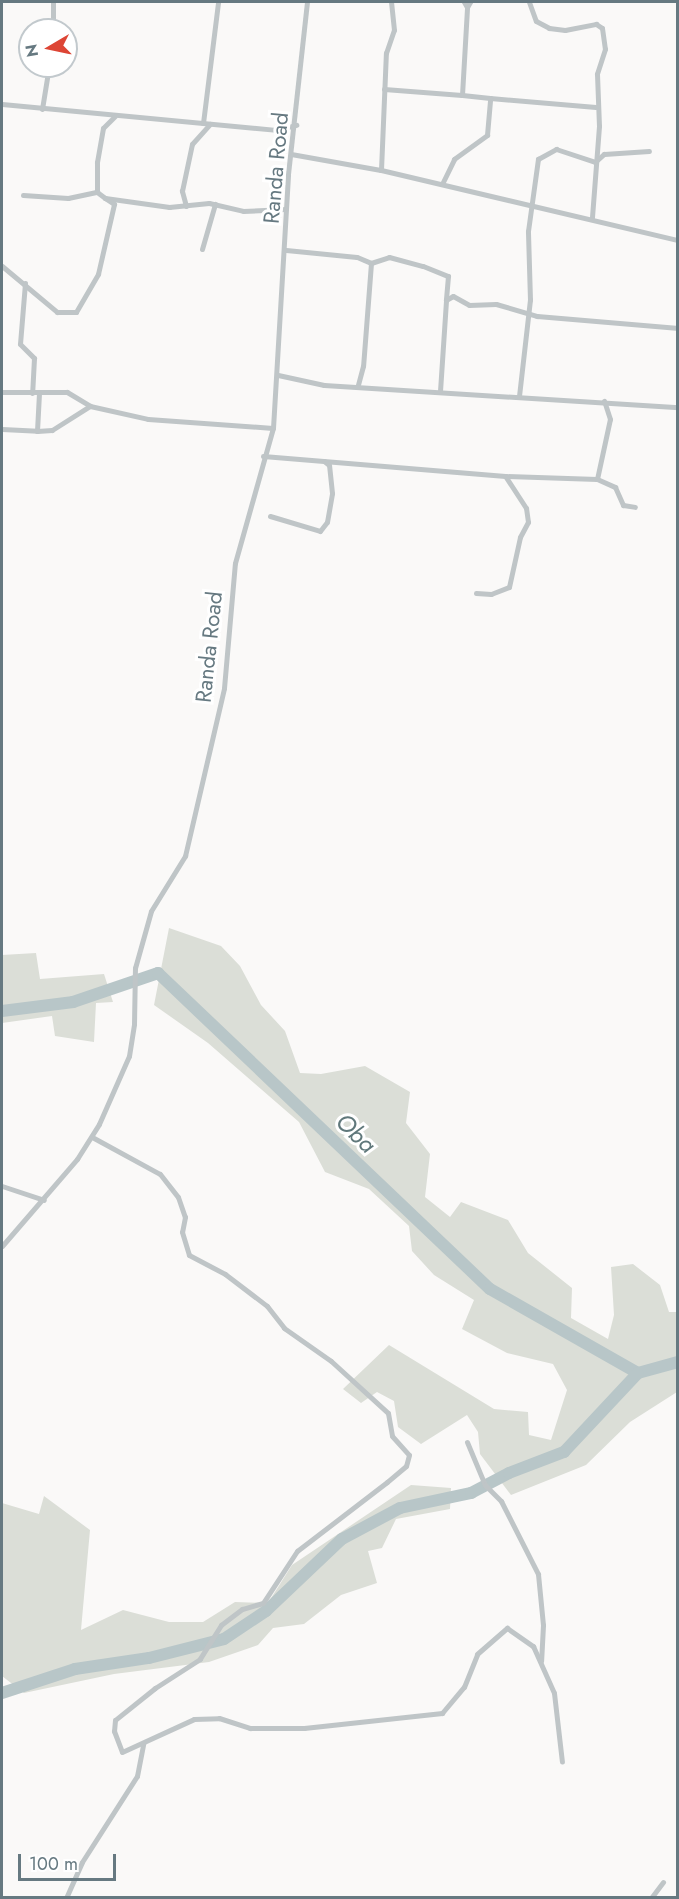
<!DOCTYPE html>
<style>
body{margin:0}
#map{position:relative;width:679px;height:1899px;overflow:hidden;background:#faf9f8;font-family:Jost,sans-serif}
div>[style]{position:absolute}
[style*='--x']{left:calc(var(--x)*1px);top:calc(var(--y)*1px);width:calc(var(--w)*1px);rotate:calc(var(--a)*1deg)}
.green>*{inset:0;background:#dbded7}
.river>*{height:12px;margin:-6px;padding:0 6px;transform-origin:6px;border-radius:6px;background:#b8c6c8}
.minor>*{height:5px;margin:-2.5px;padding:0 2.5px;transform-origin:2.5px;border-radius:2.5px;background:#bfc5c7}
span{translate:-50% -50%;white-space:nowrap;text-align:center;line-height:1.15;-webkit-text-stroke:6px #fff;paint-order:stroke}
.street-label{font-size:22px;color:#667981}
.water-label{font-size:24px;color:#60787b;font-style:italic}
.frame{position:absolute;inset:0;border:3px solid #667981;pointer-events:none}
.north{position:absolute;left:18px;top:18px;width:60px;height:60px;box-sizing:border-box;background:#fff;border:2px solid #c2c9cd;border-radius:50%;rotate:261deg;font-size:16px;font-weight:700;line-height:24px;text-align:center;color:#667981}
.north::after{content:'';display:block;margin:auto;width:21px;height:27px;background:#dd4535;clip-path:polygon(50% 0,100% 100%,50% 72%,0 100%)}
.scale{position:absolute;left:18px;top:1854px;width:98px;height:27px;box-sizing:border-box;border:3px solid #667981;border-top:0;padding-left:8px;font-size:18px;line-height:21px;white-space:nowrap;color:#667981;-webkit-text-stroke:4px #fff;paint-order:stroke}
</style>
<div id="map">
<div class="green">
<i style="clip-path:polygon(169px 928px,221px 946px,240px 966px,261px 1005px,285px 1031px,300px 1073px,321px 1074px,365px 1066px,410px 1092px,406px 1123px,430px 1154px,425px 1197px,450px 1217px,461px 1202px,508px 1220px,528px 1253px,572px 1288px,571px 1318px,608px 1339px,614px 1315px,611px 1267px,633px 1264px,660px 1285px,669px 1312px,677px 1312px,677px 1392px,630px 1422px,586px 1465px,511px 1495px,480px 1454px,478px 1432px,467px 1415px,421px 1444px,398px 1427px,394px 1401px,377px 1392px,361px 1403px,343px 1389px,389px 1345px,494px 1409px,528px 1412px,529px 1435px,551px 1440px,567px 1390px,553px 1364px,507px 1353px,462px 1329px,474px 1300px,434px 1275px,412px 1251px,409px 1226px,369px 1189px,325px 1172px,299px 1122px,208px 1043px,154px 1005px)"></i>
<i style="clip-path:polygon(36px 953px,40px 979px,104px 974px,113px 1002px,96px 1003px,94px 1042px,55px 1036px,52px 1016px,2px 1023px,2px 955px)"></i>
<i style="clip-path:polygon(411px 1485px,451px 1488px,450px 1509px,396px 1519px,382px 1548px,368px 1551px,377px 1583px,341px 1595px,304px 1624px,273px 1628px,258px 1645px,209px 1662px,114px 1674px,24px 1693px,2px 1676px,2px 1503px,39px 1514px,44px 1496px,90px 1530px,81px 1630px,123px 1610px,169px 1622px,203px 1622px,235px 1602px,268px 1603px,292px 1565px)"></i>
</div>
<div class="river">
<i style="--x:2;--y:1011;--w:72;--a:-7.2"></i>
<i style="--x:73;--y:1002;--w:90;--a:-18.8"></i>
<i style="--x:158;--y:973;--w:458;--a:43.6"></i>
<i style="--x:490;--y:1289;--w:170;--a:29.6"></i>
<i style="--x:638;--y:1373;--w:41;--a:-15.4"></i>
<i style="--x:2;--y:1693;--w:77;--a:-18.2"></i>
<i style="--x:75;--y:1669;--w:75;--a:-8.5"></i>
<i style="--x:149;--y:1658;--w:77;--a:-14.2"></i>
<i style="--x:224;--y:1639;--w:50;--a:-33.7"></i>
<i style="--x:266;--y:1611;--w:105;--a:-43.5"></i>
<i style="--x:342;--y:1539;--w:66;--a:-28.1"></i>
<i style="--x:400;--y:1508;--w:73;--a:-11.9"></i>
<i style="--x:471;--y:1493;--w:43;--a:-27.8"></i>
<i style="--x:509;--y:1473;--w:59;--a:-20.9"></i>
<i style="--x:564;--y:1452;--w:108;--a:-46.9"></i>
</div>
<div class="minor">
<i style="--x:464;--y:2;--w:6;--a:59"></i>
<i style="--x:467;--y:7;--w:6;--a:-59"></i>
<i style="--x:529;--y:2;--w:20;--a:70"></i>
<i style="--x:536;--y:21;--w:15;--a:28"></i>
<i style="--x:549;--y:28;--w:16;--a:7"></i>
<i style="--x:565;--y:30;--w:32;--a:-11"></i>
<i style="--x:596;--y:24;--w:7;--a:34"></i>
<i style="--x:602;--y:28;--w:21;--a:82"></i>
<i style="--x:605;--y:49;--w:26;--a:108"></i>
<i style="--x:597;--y:74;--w:52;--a:87.8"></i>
<i style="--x:599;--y:126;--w:92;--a:94.4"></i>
<i style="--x:53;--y:30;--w:28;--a:-90"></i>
<i style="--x:384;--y:89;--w:78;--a:4.4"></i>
<i style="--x:490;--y:98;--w:106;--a:4.9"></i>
<i style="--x:2;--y:104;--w:275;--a:5.4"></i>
<i style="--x:276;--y:130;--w:21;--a:-14"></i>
<i style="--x:42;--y:109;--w:44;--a:-80.8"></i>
<i style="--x:115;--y:116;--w:17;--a:135"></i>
<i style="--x:103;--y:128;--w:35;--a:100"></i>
<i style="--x:97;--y:162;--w:30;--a:90"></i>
<i style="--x:97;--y:192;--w:10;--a:37"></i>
<i style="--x:105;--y:198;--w:65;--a:8"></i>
<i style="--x:169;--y:207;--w:40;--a:-5.7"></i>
<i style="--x:209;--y:203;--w:35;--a:13"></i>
<i style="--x:243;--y:211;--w:43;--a:-2.7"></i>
<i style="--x:203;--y:123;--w:122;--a:-82.9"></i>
<i style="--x:291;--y:154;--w:91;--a:10.1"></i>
<i style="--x:381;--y:170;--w:305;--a:13.3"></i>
<i style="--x:381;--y:170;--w:117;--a:-87.6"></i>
<i style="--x:386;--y:53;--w:24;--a:-71"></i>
<i style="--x:394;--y:30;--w:28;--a:-96"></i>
<i style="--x:442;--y:184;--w:28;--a:-64"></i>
<i style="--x:454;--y:159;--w:41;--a:-36"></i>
<i style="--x:487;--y:135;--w:37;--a:-85"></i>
<i style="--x:490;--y:98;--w:28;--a:-174"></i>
<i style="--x:462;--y:95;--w:88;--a:-86.7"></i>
<i style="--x:23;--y:195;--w:45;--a:3.8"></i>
<i style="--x:68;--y:198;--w:30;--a:-12"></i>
<i style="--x:186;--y:206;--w:16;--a:-105"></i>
<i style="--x:182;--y:191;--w:48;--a:-78"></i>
<i style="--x:192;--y:144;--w:27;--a:-48"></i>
<i style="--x:202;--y:249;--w:47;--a:-73.9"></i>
<i style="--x:286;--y:250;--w:71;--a:5.6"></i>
<i style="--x:357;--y:257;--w:15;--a:23"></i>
<i style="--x:371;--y:263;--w:103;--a:94.4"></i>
<i style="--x:363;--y:366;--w:20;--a:105"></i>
<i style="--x:371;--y:263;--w:19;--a:-18"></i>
<i style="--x:389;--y:257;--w:35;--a:15"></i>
<i style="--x:423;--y:266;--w:27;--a:22"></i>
<i style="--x:448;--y:276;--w:24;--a:95"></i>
<i style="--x:446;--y:300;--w:8;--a:-30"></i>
<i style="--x:453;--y:296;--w:18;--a:29"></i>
<i style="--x:469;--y:305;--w:27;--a:-2"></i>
<i style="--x:496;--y:304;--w:43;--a:16.3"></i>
<i style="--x:537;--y:316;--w:142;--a:4.9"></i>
<i style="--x:2;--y:266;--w:72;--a:39.9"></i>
<i style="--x:57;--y:312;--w:19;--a:0"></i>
<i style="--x:76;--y:312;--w:44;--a:-59.9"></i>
<i style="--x:98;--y:274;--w:72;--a:-77.1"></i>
<i style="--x:114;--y:204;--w:11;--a:-146"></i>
<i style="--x:25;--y:283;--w:61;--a:94.7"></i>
<i style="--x:20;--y:344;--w:20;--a:45"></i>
<i style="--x:34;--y:358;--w:35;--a:93"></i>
<i style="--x:278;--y:375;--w:47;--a:12.3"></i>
<i style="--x:324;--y:385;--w:355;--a:3.6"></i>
<i style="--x:440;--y:391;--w:91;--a:-86.2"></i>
<i style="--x:2;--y:392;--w:65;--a:0"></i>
<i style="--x:67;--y:392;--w:27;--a:31"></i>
<i style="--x:90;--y:406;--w:59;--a:12.6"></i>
<i style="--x:148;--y:419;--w:125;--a:4.1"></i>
<i style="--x:39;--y:393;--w:38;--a:93"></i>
<i style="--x:37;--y:431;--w:15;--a:-4"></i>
<i style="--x:52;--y:430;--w:45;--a:-32.3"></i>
<i style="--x:519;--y:396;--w:97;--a:-83.5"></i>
<i style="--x:530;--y:300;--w:69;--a:-91.7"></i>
<i style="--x:528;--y:231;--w:73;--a:-82.1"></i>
<i style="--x:538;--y:159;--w:21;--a:-29"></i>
<i style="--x:556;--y:149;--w:41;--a:18.4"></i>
<i style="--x:595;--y:162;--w:12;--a:-42"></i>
<i style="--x:604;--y:154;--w:45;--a:-3.8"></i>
<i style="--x:2;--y:429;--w:35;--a:3"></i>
<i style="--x:263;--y:456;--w:243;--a:4.7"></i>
<i style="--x:505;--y:476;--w:92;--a:1.9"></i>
<i style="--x:597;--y:479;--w:20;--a:24"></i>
<i style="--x:615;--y:487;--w:20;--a:66"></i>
<i style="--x:623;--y:505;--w:12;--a:9"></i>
<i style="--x:597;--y:479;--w:61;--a:-77.8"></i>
<i style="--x:610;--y:419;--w:19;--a:-108"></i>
<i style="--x:270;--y:516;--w:52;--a:16.7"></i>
<i style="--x:320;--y:531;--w:11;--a:-52"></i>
<i style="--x:327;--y:522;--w:29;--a:-80"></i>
<i style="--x:332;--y:493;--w:28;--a:-96"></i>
<i style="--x:329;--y:465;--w:6;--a:-141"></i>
<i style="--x:476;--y:593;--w:15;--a:4"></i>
<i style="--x:491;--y:594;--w:19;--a:-21"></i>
<i style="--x:509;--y:587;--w:51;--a:-77.6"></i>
<i style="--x:520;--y:537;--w:17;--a:-62"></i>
<i style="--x:528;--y:522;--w:14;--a:-98"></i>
<i style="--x:526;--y:508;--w:38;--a:-123"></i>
<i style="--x:92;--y:1137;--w:77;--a:28.6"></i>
<i style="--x:160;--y:1174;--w:29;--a:52"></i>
<i style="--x:178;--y:1197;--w:21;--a:71"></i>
<i style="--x:185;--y:1217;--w:15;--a:101"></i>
<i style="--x:182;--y:1232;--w:24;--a:73"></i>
<i style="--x:189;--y:1255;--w:41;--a:27.8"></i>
<i style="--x:225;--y:1274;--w:53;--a:37.3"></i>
<i style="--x:267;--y:1306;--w:28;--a:52"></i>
<i style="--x:284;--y:1328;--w:57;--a:35.1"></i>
<i style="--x:331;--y:1361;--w:77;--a:42.4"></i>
<i style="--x:388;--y:1413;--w:23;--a:80"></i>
<i style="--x:392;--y:1436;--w:25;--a:48"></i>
<i style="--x:409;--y:1455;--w:11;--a:105"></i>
<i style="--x:406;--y:1466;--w:25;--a:140"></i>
<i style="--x:387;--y:1482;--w:113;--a:142.5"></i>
<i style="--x:297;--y:1551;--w:62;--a:123.2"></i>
<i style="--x:263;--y:1603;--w:22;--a:164"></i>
<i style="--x:242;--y:1609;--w:26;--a:143"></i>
<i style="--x:221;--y:1625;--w:40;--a:122"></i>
<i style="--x:200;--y:1659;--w:54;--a:147.2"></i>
<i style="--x:155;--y:1688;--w:51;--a:141.3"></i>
<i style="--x:115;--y:1720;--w:11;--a:95"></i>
<i style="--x:114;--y:1731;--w:22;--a:69"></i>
<i style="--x:122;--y:1752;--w:79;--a:-24.6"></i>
<i style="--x:194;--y:1719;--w:25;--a:-2"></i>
<i style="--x:219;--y:1718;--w:33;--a:18"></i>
<i style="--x:250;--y:1728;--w:54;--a:0"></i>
<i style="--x:304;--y:1728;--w:139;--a:-6.2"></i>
<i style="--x:442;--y:1713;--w:34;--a:-50"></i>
<i style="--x:464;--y:1687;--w:35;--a:-68"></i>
<i style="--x:477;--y:1654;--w:40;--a:-41"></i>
<i style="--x:507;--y:1628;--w:32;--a:35"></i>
<i style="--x:533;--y:1646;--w:51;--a:65.9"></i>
<i style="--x:554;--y:1693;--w:69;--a:83.4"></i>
<i style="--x:2;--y:1186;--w:44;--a:18.4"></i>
<i style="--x:2;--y:1246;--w:115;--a:-49.2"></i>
<i style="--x:77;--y:1159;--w:41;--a:-57.8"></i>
<i style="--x:99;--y:1124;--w:74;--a:-66.2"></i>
<i style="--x:129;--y:1056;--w:32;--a:-81"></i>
<i style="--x:134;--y:1024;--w:56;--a:-89"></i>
<i style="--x:135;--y:968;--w:59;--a:-74.3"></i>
<i style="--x:151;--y:911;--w:65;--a:-58.3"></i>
<i style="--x:185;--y:856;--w:172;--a:-76.9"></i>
<i style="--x:224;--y:688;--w:125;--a:-85"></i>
<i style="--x:235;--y:563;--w:140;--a:-74.3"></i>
<i style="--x:273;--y:428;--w:254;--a:-86.6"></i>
<i style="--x:288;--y:174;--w:173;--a:-83.7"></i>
<i style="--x:467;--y:1442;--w:47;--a:67.3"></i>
<i style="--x:485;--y:1485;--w:23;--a:45"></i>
<i style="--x:501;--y:1501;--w:82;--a:63.1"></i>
<i style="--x:538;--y:1574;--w:51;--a:84.4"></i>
<i style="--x:543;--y:1625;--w:36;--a:93"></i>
<i style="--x:66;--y:1898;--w:39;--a:-66"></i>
<i style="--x:82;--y:1862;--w:102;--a:-57.4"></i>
<i style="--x:137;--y:1776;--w:33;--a:-79"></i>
<i style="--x:651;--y:1898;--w:20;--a:-53"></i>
</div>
<div class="street-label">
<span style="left:276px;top:168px;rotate:-85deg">Randa Road</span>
<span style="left:209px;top:647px;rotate:-84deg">Randa Road</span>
</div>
<div class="water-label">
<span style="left:356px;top:1133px;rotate:44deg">Oba</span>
</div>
<div class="frame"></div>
<div class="north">N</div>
<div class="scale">100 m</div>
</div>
